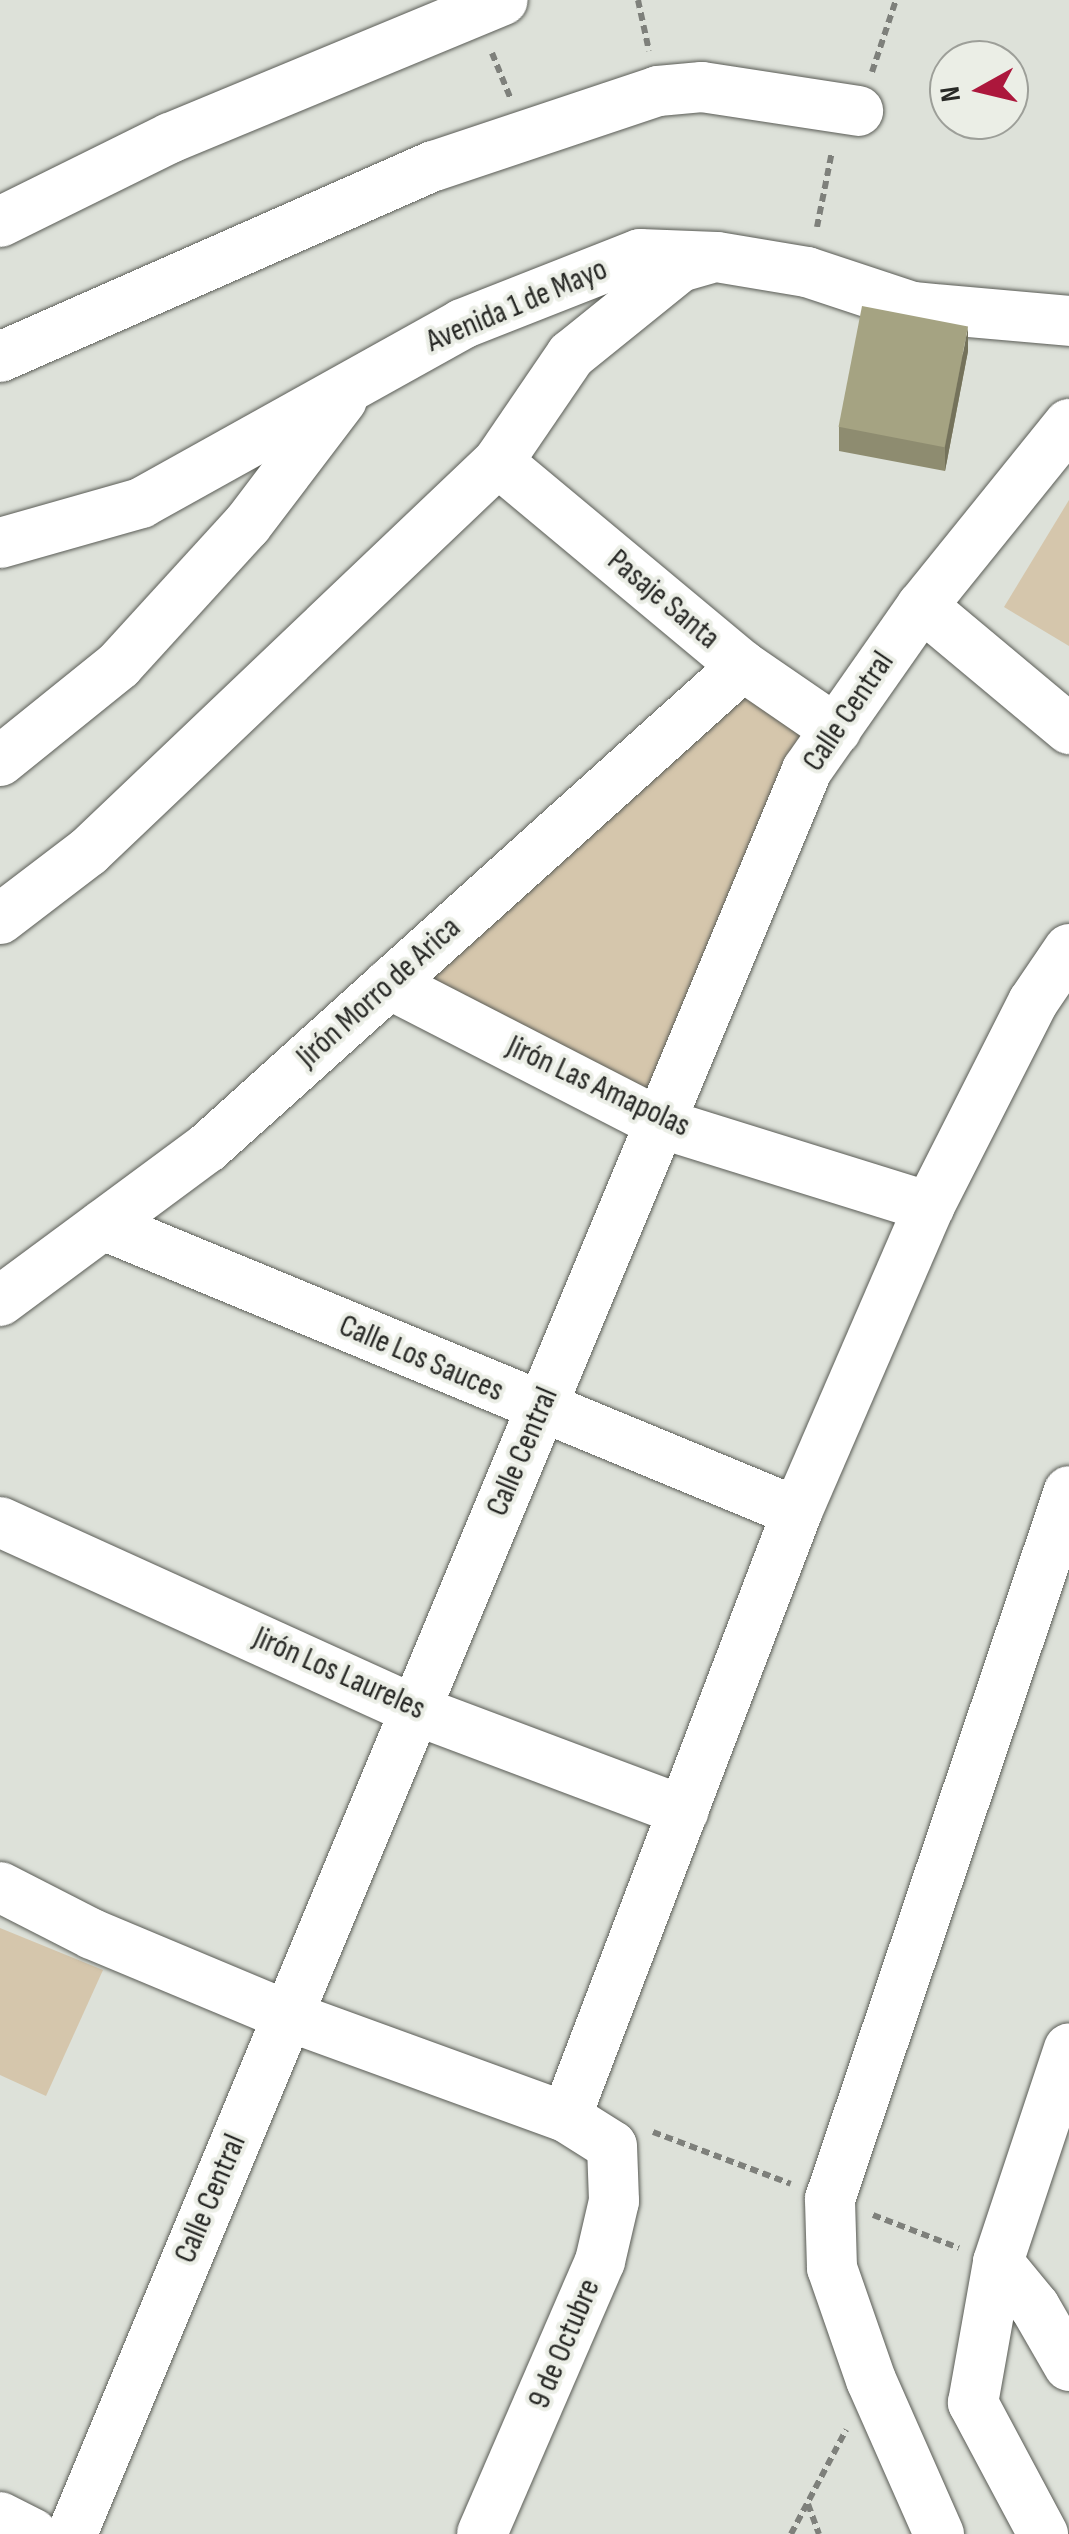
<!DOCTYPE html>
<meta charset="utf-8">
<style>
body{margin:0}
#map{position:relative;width:1069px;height:2534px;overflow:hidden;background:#dde1d9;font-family:"Sofia Sans Condensed",sans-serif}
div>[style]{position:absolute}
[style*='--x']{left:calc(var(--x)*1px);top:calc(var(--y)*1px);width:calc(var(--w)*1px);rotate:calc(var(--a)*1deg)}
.green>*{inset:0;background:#d5c6ac}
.path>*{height:6px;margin-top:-3px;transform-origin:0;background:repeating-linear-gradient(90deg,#7e807b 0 8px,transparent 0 13px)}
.roads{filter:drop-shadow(0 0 2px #5a5c56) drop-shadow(0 0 2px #5a5c56)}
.minor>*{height:50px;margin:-25px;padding:0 25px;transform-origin:25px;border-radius:25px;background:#fff}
.wall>*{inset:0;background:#8e8c70}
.shaded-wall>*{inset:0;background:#74725b}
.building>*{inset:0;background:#a5a382;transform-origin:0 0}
span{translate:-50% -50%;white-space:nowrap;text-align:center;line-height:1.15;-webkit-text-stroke:8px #ebeee6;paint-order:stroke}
.street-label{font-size:32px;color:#282926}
.north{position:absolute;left:929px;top:40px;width:100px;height:100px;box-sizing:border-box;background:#ebeee6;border:2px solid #9d9f99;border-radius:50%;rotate:262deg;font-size:28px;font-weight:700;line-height:40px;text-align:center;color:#282926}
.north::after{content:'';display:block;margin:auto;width:35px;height:45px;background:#ac173c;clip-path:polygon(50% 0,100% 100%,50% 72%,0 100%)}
</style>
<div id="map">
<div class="green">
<i style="clip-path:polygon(1069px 500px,1069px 646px,1004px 607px)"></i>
<i style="clip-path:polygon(746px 684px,809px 735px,651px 1095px,416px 981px)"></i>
<i style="clip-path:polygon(0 1928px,103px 1970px,46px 2096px,0 2075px)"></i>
</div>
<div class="path">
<i style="--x:638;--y:0;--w:52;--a:77.8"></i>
<i style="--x:492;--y:53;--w:48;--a:67.8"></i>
<i style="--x:872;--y:72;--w:76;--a:-71.6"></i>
<i style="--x:817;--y:227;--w:77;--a:-78.8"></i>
<i style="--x:653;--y:2132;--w:147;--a:20.6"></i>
<i style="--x:873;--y:2215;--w:92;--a:21"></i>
<i style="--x:808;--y:2504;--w:32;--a:70"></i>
<i style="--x:791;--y:2534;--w:118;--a:-62.1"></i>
</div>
<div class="roads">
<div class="minor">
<i style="--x:0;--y:222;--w:190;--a:-26.3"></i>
<i style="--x:170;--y:138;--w:360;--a:-22.5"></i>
<i style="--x:0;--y:357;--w:474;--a:-23.8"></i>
<i style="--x:434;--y:166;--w:236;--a:-18.5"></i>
<i style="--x:658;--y:91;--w:44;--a:-5.2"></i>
<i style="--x:702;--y:87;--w:158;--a:8.7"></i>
<i style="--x:498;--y:462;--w:319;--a:39.8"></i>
<i style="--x:743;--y:666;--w:113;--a:34.5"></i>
<i style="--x:0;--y:543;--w:147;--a:-15.8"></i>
<i style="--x:141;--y:503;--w:368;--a:-29.1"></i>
<i style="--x:462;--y:324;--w:191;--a:-21.5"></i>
<i style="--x:640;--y:254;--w:77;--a:2.2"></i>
<i style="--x:717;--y:257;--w:91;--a:9.5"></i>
<i style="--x:807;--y:272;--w:112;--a:18.3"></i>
<i style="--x:913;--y:307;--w:157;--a:5.1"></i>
<i style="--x:922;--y:606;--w:192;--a:39.9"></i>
<i style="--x:0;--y:761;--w:153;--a:-38.9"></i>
<i style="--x:119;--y:665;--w:190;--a:-47.6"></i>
<i style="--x:247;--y:525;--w:157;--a:-52.8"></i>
<i style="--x:0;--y:919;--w:111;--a:-37.3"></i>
<i style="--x:88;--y:852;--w:566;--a:-43.57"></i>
<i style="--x:498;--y:462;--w:130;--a:-55.7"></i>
<i style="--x:571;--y:355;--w:140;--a:-38.9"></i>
<i style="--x:680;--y:267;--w:29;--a:-16"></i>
<i style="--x:389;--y:984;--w:305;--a:27.2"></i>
<i style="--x:660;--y:1123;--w:282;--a:17.3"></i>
<i style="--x:103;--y:1225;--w:751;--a:22.47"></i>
<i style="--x:0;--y:1301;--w:257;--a:-36.5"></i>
<i style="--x:207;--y:1148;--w:721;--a:-41.96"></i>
<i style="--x:0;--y:1522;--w:456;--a:24.4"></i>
<i style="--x:415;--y:1710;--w:287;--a:20.6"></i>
<i style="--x:0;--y:1887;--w:103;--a:27.1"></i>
<i style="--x:92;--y:1934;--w:212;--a:22.7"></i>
<i style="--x:288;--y:2016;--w:296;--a:20"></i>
<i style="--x:566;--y:2117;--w:54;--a:32.2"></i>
<i style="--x:612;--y:2146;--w:55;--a:87.9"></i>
<i style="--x:614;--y:2201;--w:62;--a:103.1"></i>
<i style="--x:600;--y:2261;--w:297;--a:113.4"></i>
<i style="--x:566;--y:2117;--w:648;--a:-69.1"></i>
<i style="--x:797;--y:1512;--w:332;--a:-66.6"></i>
<i style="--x:929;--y:1207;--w:230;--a:-63.1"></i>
<i style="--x:1033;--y:1002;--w:64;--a:-55.8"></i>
<i style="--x:998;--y:2262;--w:58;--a:50.6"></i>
<i style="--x:1035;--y:2307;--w:68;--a:60"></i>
<i style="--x:0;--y:2517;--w:37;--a:27"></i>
<i style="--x:72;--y:2534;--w:1911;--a:-67.38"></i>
<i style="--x:807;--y:770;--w:200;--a:-55"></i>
<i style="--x:922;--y:606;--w:234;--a:-51.1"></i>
<i style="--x:939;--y:2534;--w:168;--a:-113.8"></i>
<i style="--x:871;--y:2380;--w:119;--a:-109.2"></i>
<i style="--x:832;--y:2268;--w:69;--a:-91.7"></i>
<i style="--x:830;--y:2199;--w:747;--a:-71.35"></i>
<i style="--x:1043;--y:2534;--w:149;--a:-118.1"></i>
<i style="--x:973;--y:2403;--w:143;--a:-79.9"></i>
<i style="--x:998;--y:2262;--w:225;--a:-71.6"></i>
</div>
</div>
<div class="wall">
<i style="clip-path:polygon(968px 351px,945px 471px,839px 451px,839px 427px)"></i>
</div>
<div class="shaded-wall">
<i style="clip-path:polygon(968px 327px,968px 351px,945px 471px,945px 447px)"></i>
</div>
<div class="building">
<i style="left:862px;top:306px;width:108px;height:123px;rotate:11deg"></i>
</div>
<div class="street-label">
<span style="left:517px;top:306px;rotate:-23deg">Avenida 1 de Mayo</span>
<span style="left:663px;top:600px;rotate:40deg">Pasaje Santa</span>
<span style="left:849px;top:712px;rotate:-56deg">Calle Central</span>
<span style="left:379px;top:993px;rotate:-42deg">Jirón Morro de Arica</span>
<span style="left:598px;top:1087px;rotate:25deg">Jirón Las Amapolas</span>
<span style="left:421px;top:1359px;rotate:23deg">Calle Los Sauces</span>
<span style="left:523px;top:1452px;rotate:-67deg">Calle Central</span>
<span style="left:339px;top:1674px;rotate:24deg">Jirón Los Laureles</span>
<span style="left:211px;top:2199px;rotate:-67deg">Calle Central</span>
<span style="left:565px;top:2344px;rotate:-67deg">9 de Octubre</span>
</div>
<div class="north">N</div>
</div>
